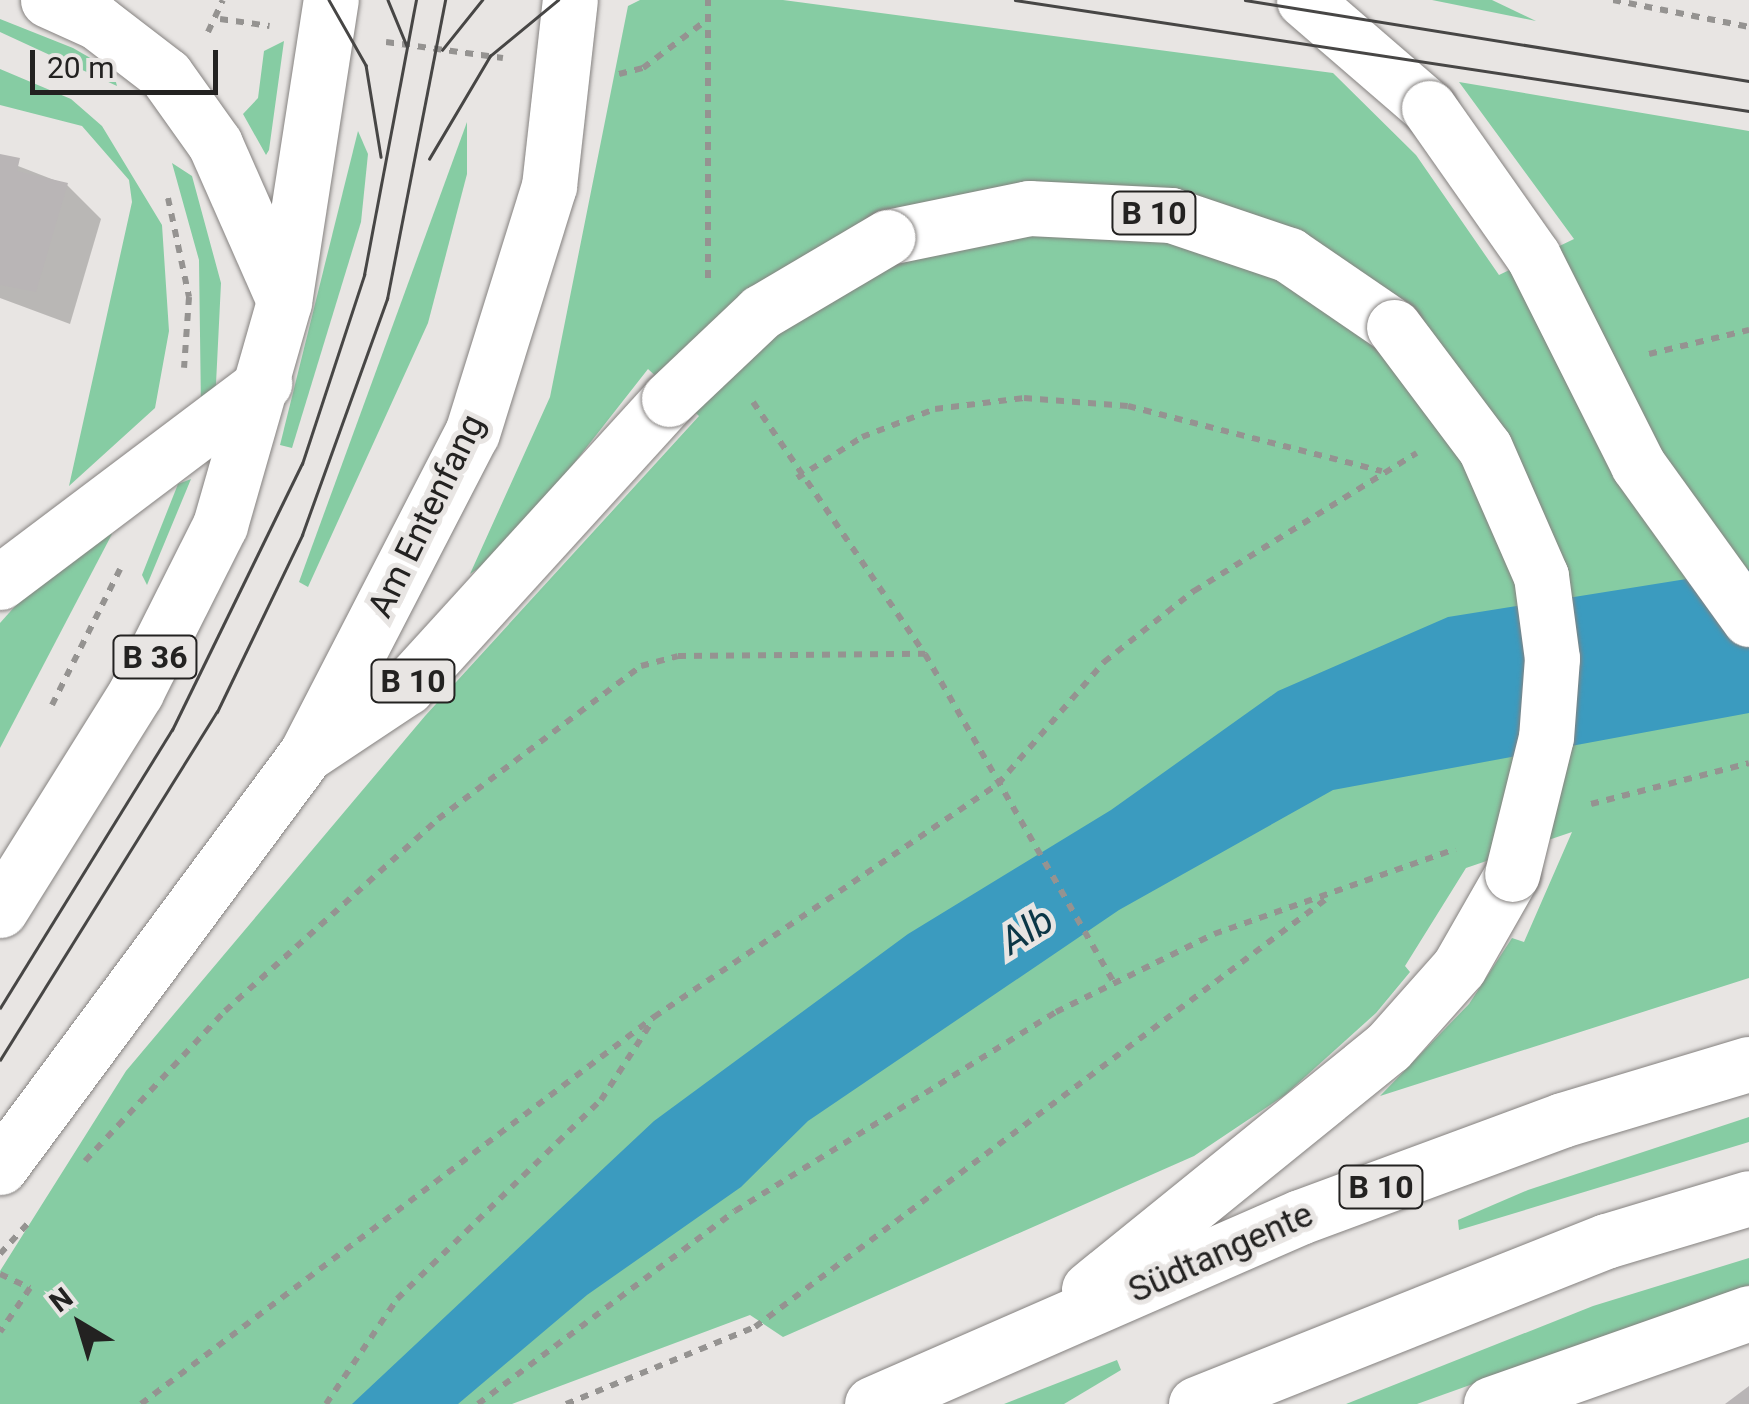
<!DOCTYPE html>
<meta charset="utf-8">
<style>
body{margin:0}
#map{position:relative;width:1749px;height:1404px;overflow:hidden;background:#e8e5e3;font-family:Roboto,sans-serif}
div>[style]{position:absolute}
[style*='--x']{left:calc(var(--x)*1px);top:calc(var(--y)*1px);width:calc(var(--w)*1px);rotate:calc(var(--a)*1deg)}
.green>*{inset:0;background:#86cca3}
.water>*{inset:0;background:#3b9bbf}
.shadow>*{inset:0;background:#0003}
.building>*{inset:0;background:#b9b5b6}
.path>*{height:6px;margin-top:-3px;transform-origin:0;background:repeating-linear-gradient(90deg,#959391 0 8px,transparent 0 16px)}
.roads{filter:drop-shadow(0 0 2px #858280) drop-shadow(0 0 2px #858280)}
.minor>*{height:55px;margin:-27.5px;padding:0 27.5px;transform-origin:27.5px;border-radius:27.5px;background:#fff}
.major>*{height:55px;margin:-27.5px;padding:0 27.5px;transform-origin:27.5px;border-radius:27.5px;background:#fff}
.highway>*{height:55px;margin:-27.5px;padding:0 27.5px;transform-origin:27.5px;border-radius:27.5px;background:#fff}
.tram>*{height:2.5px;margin:-1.25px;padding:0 1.25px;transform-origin:1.25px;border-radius:1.25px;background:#474645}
.bridges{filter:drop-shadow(0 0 2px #858280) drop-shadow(0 0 2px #858280)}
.highway-bridge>*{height:55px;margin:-27.5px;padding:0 27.5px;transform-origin:27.5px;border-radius:27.5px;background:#fff}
span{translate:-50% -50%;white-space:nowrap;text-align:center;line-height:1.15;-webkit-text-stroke:10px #e8e5e3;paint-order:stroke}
.shield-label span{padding:2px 8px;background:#e8e5e3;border:2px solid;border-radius:8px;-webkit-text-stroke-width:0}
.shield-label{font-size:32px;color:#232221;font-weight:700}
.street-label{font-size:35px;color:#232221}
.water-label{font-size:38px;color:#0b3646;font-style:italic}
.north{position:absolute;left:30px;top:1274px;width:100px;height:100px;-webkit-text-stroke:8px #e8e5e3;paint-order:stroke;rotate:322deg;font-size:28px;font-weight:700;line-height:40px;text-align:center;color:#232221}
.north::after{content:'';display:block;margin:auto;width:35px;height:45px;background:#232221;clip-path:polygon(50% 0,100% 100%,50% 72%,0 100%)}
.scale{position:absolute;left:30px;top:50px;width:188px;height:45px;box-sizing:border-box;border:5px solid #232221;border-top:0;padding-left:12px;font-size:30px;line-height:35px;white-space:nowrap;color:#232221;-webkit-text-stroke:8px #e8e5e3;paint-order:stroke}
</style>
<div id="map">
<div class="green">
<i style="clip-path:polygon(640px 0,783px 0,1333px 73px,1416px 155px,1499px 275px,1574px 239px,1459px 82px,1749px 131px,1749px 978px,1380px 1096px,1469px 1004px,1512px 938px,1524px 942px,1572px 832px,1466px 868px,1405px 966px,1410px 972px,1376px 1013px,1285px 1095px,1194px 1156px,783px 1337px,750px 1315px,512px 1404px,0 1404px,0 1271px,126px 1071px,425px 716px,699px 416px,648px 369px,506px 550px,470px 574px,550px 397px,628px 6px)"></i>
<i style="clip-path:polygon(1432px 0,1492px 0,1536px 21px)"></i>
<i style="clip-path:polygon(0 19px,73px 48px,113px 71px,117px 86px,0 32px)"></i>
<i style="clip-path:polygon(284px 41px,269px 150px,266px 155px,243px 114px,258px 98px,264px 51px)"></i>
<i style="clip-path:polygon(0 69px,71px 99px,102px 126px,162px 225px,169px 331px,155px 408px,69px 486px,132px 202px,129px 180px,82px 126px,0 105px)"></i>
<i style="clip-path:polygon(467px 122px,467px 174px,428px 323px,308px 587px,299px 582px)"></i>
<i style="clip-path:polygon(358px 131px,368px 154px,361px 222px,292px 448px,280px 445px)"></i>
<i style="clip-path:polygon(172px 163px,192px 176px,221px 283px,215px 404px,201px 409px,199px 260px)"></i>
<i style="clip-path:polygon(191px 479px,147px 585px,142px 575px,178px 484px)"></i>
<i style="clip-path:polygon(104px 530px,112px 534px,0 748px,0 623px,43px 575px)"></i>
<i style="clip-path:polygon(1749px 1117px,1749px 1142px,1459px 1230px,1458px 1220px,1528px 1190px)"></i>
<i style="clip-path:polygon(1749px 1258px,1749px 1285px,1417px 1404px,1346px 1404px,1593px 1306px)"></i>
<i style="clip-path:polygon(1117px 1360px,1121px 1370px,1064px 1404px,1004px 1404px)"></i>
</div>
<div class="water">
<i style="clip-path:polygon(1749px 569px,1749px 713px,1333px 790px,1119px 910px,808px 1121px,741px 1187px,587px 1295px,458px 1404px,352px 1404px,654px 1121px,908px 934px,1111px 810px,1278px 691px,1448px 617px)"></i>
</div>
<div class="shadow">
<i style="clip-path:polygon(0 159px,67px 185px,101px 219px,70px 324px,0 298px)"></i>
</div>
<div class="building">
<i style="clip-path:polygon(0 154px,20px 158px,17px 171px,68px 183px,36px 292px,0 285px)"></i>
<i style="clip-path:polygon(1749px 1386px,1749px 1404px,1725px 1404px)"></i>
</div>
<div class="path">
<i style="--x:1613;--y:0;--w:139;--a:11.2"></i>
<i style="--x:220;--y:19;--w:50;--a:8"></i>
<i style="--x:208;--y:32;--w:35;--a:-65"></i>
<i style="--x:386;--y:42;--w:118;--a:7.8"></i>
<i style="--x:619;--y:74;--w:25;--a:-14"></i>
<i style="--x:643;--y:68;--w:76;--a:-37"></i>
<i style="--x:168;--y:198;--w:101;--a:78"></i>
<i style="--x:189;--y:297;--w:71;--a:94"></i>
<i style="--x:708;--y:278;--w:278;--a:-90"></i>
<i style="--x:1649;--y:354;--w:103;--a:-13.5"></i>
<i style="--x:753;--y:402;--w:305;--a:55.7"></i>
<i style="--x:925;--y:654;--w:377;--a:60.1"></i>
<i style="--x:797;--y:478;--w:77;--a:-32.2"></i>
<i style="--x:862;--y:437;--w:78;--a:-21"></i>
<i style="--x:935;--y:409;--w:90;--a:-7"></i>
<i style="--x:1024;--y:398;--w:104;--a:4.4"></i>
<i style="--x:1128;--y:406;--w:262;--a:14.4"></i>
<i style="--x:52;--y:705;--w:152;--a:-63.4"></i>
<i style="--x:1591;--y:804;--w:163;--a:-14.5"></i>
<i style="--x:85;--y:1161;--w:205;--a:-47"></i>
<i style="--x:225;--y:1011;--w:287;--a:-42"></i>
<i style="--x:438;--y:819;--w:254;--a:-37"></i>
<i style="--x:641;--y:666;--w:38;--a:-15"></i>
<i style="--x:678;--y:656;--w:247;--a:-0.5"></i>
<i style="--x:0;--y:1254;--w:43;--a:-47.8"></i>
<i style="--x:0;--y:1274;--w:33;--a:25"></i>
<i style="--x:30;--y:1288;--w:53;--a:124.3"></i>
<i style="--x:141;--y:1404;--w:643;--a:-37.03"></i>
<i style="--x:654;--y:1017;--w:415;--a:-34.1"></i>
<i style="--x:998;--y:784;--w:162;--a:-49"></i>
<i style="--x:1104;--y:662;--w:115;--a:-38.3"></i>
<i style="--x:1194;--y:591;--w:262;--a:-31.8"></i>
<i style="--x:326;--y:1404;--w:127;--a:-55.9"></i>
<i style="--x:397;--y:1299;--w:285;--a:-44.3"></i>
<i style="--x:601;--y:1100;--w:92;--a:-57"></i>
<i style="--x:478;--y:1404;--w:321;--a:-36.9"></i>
<i style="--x:735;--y:1211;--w:378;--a:-31.8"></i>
<i style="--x:1056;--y:1012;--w:176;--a:-26.3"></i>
<i style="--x:1214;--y:934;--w:256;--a:-19.4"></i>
<i style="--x:566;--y:1404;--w:204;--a:-22.2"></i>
<i style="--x:755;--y:1327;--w:719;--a:-36.85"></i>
</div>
<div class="roads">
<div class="minor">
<i style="--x:0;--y:582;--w:331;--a:-37"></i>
</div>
<div class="major">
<i style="--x:48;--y:0;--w:54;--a:24.2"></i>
<i style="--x:97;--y:22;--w:87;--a:37.5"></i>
<i style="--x:166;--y:75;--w:85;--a:54.6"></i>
<i style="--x:215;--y:144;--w:166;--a:66.2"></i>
<i style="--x:0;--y:910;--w:257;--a:-58"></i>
<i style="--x:136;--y:692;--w:187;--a:-63.3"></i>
<i style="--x:220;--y:525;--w:232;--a:-74"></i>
<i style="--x:284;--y:302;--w:306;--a:-81.2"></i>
<i style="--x:0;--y:1167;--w:514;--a:-53.46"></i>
<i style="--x:306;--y:754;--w:361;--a:-62.7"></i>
<i style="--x:472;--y:433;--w:259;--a:-72.7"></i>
<i style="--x:549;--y:186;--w:187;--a:-83.6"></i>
</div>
<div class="highway">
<i style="--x:1304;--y:0;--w:165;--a:40.8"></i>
<i style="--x:888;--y:237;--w:144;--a:-11.6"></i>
<i style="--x:1029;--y:208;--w:142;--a:2.8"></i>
<i style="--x:1171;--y:215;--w:125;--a:18.7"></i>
<i style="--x:1289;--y:255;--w:127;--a:34.4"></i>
<i style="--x:306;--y:754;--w:121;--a:-33.6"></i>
<i style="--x:407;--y:687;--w:389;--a:-47.7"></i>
<i style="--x:1089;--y:1289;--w:385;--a:-39"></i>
<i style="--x:1388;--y:1047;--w:107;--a:-48.4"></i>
<i style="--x:1459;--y:967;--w:107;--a:-60.3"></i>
<i style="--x:872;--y:1404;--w:467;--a:-23.6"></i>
<i style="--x:1300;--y:1217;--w:279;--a:-20.3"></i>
<i style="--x:1562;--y:1120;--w:195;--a:-16.7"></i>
<i style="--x:1196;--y:1404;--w:441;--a:-21.7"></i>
<i style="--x:1606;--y:1241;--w:149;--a:-16.7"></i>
<i style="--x:1491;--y:1404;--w:274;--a:-19.4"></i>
</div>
</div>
<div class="tram">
<i style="--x:329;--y:0;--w:75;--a:60.4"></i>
<i style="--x:366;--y:65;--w:93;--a:80.7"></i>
<i style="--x:388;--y:0;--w:50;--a:67.6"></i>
<i style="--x:1015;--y:0;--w:742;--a:8.6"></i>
<i style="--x:1245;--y:0;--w:510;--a:9.13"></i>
<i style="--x:442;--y:50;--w:64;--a:-51.3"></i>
<i style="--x:429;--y:159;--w:120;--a:-59.4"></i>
<i style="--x:490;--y:56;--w:88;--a:-39.5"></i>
<i style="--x:0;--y:1008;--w:327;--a:-58.3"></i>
<i style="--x:172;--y:730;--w:296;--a:-64"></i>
<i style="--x:302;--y:464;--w:199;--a:-71.8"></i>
<i style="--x:364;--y:275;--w:280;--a:-79.3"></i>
<i style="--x:0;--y:1060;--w:410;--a:-58.1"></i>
<i style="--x:217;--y:712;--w:196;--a:-64.3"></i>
<i style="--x:302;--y:535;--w:251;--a:-70.2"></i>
<i style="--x:387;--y:299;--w:305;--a:-79"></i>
</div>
<div class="bridges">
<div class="highway-bridge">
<i style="--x:1429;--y:108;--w:181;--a:54.9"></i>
<i style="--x:1533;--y:256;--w:234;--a:63.3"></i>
<i style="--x:1638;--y:465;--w:190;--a:54.2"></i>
<i style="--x:1394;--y:327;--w:151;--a:53.1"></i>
<i style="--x:1485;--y:448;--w:140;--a:66.4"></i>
<i style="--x:1541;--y:576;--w:83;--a:82.4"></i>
<i style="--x:1552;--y:658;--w:79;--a:94.3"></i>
<i style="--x:1546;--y:737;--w:141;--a:103.9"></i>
<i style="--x:669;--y:399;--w:127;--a:-43.4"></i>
<i style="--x:761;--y:312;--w:147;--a:-30.6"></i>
</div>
</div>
<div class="shield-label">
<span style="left:1154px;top:213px">B 10</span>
<span style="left:155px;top:657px">B 36</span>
<span style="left:413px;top:681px">B 10</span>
<span style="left:1381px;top:1187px">B 10</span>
</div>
<div class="street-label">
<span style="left:427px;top:516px;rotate:-64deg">Am Entenfang</span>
<span style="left:1221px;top:1253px;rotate:-24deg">Südtangente</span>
</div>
<div class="water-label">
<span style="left:1027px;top:931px;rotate:-32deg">Alb</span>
</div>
<div class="north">N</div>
<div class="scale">20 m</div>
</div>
